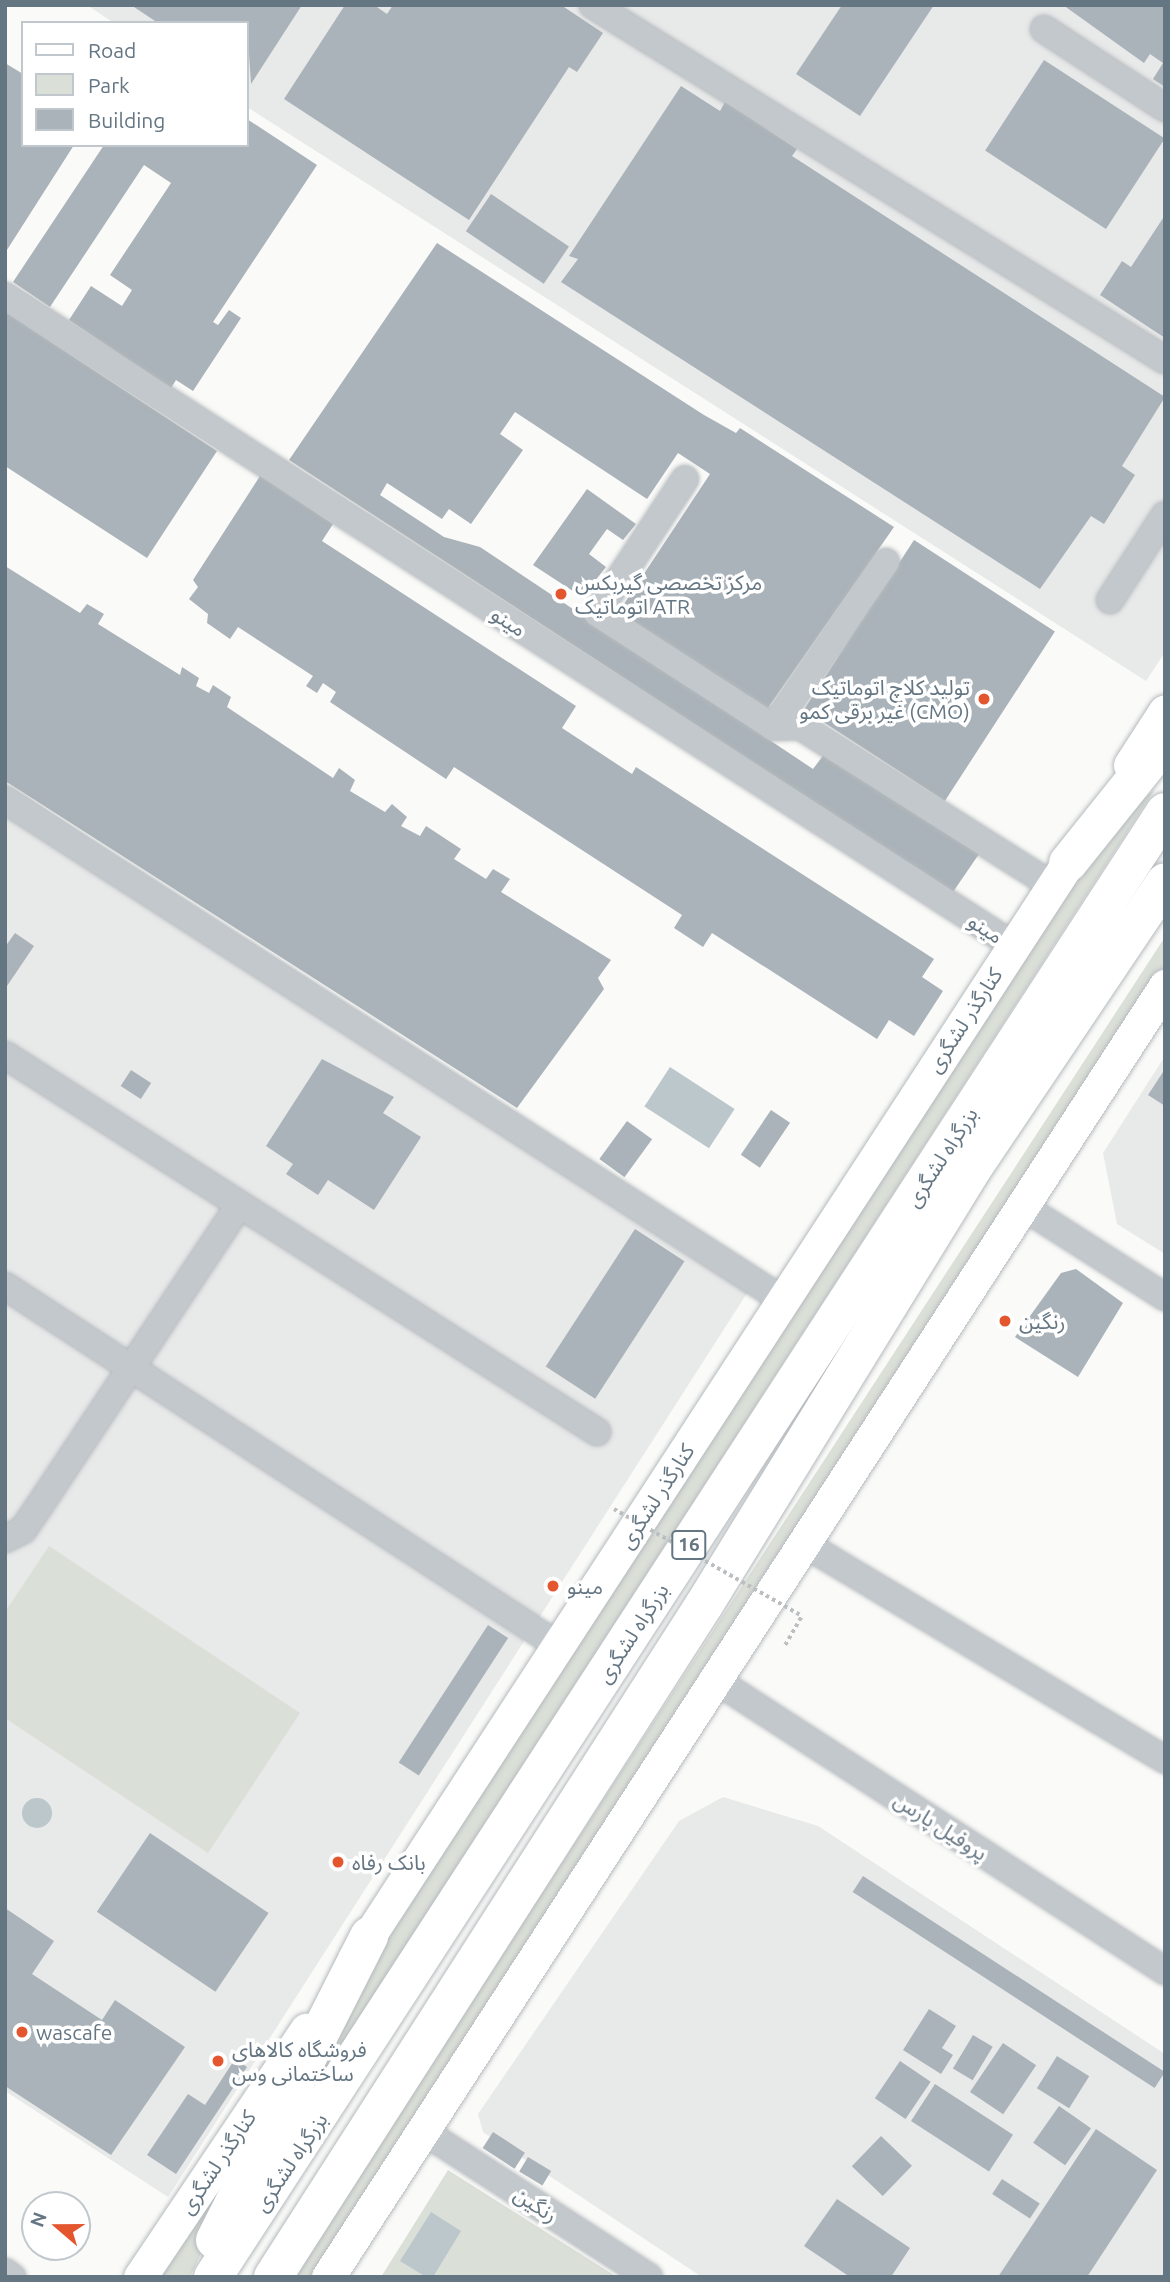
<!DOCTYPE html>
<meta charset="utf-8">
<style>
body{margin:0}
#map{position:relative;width:1170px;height:2282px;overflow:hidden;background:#fafaf8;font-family:Ubuntu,"Noto Sans Arabic",sans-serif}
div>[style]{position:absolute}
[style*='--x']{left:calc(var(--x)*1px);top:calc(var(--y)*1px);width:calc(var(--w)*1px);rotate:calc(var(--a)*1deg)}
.built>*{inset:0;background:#e8e9e9}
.green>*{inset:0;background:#dadfd7}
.water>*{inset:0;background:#bbc7cb;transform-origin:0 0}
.round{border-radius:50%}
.building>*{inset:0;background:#aab3b9;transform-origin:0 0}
.path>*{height:3.5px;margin-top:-1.75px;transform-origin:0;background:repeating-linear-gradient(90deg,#bbbfc2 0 3.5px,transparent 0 7px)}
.roads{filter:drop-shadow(0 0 2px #b5babe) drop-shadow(0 0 2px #b5babe)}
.minor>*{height:26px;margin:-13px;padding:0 13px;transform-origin:13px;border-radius:13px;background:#c3c8cc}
.major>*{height:33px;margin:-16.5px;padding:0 16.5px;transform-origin:16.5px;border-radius:16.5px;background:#fff}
.highway>*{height:38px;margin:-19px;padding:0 19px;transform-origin:19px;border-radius:19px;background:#fff}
.path-bridge>*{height:3.5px;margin-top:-1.75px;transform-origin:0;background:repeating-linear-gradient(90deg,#bbbfc2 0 3.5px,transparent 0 7px)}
.dots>*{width:19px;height:19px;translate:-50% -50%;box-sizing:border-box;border:4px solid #fff;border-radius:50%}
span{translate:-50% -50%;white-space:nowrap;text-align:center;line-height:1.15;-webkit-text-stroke:7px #fff;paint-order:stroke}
.shield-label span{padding:2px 5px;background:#fff;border:2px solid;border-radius:5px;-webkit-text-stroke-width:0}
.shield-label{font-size:19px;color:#657683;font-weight:700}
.poi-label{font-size:21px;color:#657683}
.left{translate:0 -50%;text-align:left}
.right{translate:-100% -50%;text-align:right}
.street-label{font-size:21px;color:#657683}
.frame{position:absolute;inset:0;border:7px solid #657683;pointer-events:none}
.legend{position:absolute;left:21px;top:21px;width:228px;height:126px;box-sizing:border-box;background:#fff;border:2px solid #c1c8cd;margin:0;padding:9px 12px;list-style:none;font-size:21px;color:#657683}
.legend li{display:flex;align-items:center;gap:14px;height:35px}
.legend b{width:35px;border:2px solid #c1c8cd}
.north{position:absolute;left:21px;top:2191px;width:70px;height:70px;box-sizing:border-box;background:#fff;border:2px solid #c1c8cd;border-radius:50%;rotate:290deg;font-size:19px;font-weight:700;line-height:28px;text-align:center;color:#657683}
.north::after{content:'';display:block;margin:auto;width:24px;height:32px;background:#e4572e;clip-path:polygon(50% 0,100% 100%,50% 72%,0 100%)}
</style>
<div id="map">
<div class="built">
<i style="clip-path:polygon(87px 5px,1165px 5px,1165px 652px,1146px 681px,247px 107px,247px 23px,114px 23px)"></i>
<i style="clip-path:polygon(5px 781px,751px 1287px,168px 2197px,5px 2091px)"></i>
<i style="clip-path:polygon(1165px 1056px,1165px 1254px,1117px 1224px,1103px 1153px)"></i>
<i style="clip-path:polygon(723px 1797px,818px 1826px,1165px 2054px,1165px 2277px,702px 2277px,483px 2132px,478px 2114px,679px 1821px)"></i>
</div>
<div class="green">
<i style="clip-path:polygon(1155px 789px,858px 1248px,325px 2070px,344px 2014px,389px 1933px,1100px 838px)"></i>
<i style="clip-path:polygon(1165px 937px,1165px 977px,322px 2277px,292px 2277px)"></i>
<i style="clip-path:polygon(49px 1546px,300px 1713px,208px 1853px,5px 1718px,5px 1612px)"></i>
<i style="clip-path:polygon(231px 2167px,220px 2213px,190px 2277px,160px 2277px)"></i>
<i style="clip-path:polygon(448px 2170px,617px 2277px,381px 2277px)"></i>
</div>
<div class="water">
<i style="left:670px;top:1067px;width:77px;height:47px;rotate:33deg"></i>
<i class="round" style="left:22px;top:1798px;width:30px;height:30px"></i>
<i style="clip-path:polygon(431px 2212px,461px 2231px,433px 2277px,426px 2277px,400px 2261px)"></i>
</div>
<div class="building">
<i style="clip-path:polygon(131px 5px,302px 5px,251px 84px,247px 23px,158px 23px)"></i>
<i style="clip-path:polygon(345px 5px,374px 5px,387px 14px,393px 5px,561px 5px,603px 33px,577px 72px,569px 67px,469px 220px,284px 99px)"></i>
<i style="clip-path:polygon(842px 5px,934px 5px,860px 116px,796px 74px)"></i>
<i style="clip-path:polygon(1063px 5px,1165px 5px,1165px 87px,1153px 79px,1163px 63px,1150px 54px,1144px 63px)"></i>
<i style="left:1044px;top:60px;width:144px;height:108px;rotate:33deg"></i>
<i style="clip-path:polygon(5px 63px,23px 74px,23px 145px,74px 145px,5px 253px)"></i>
<i style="clip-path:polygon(681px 86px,720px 111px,725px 102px,797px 149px,792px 156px,1165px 397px,1122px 466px,1135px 475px,1104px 524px,1091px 516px,1040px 589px,561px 282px,578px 259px,569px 256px)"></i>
<i style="clip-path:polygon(247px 119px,317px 165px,213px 322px,218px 325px,229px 310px,241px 318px,193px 391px,176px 380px,171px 388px,69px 320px,91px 286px,122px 306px,132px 290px,110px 275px,171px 183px,144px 165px,50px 307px,13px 282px,104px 145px,247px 145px)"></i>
<i style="left:491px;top:194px;width:94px;height:45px;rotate:34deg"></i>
<i style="clip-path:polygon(1165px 215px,1165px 338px,1100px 295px,1122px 261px,1131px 267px)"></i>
<i style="clip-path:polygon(437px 243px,704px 415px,736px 433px,740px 428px,894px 527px,763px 715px,614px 619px,710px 474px,678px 453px,647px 499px,515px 412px,500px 434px,523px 450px,471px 524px,449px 509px,442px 519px,387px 483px,380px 495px,444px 537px,480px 547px,813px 769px,825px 753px,979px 854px,953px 892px,289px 460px)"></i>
<i style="clip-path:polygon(5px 312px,217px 451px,147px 558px,5px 466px)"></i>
<i style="clip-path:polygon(260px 476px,333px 524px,322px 541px,576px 706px,562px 728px,632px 774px,636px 767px,934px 959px,922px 977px,943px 991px,914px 1036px,889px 1020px,877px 1039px,712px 933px,703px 947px,674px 928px,682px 915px,454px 767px,446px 779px,330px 702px,336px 692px,323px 683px,317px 693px,306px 686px,313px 676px,238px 627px,230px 639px,207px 623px,208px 614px,189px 599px,198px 587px,193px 580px)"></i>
<i style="clip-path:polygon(587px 489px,636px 524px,623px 540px,607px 529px,589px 554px,606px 567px,582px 597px,533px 565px)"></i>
<i style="left:914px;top:540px;width:168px;height:202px;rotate:33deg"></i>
<i style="clip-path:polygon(5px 566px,80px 613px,87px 604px,104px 614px,98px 624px,180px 675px,182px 667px,199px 678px,196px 686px,209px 693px,213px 685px,231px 697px,227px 707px,333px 778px,339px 768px,355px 780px,350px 791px,385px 812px,392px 804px,407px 817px,401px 826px,420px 836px,426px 826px,461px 849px,454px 859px,486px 879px,493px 869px,510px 879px,501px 892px,611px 960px,598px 978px,604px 989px,517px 1108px,5px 781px)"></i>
<i style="clip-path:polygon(15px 933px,34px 946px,5px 989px,5px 947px)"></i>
<i style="clip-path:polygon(322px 1059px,394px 1097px,383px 1113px,421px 1137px,374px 1210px,328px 1180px,318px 1195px,286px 1174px,293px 1164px,266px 1146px)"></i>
<i style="clip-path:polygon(1165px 1069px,1165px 1106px,1148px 1095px)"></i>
<i style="left:131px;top:1070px;width:24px;height:19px;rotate:33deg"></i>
<i style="left:771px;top:1110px;width:23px;height:54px;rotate:34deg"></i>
<i style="left:627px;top:1121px;width:31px;height:47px;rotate:36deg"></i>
<i style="left:635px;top:1229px;width:59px;height:164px;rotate:33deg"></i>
<i style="clip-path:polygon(1076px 1269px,1123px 1303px,1078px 1377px,1015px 1337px,1061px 1273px)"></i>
<i style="left:488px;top:1625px;width:24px;height:164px;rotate:33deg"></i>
<i style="left:150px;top:1833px;width:143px;height:95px;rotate:34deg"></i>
<i style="left:863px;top:1876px;width:360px;height:19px;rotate:33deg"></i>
<i style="clip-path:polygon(5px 1908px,54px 1941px,32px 1974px,102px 2020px,115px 2000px,185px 2047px,111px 2155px,5px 2086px)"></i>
<i style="clip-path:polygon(929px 2009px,956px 2026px,942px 2048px,953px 2055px,941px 2074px,903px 2050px)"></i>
<i style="left:973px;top:2035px;width:23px;height:39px;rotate:31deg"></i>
<i style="left:1003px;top:2043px;width:40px;height:59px;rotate:34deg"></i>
<i style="left:1057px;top:2056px;width:38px;height:38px;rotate:32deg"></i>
<i style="clip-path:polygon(235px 2059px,247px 2067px,176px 2174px,147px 2155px,188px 2094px,205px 2105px)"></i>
<i style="left:900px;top:2061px;width:37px;height:45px;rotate:34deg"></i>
<i style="left:935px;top:2084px;width:93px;height:44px;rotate:33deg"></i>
<i style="left:1059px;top:2106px;width:39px;height:45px;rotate:35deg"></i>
<i style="clip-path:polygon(1096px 2129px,1157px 2170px,1087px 2277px,998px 2277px)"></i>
<i style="left:493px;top:2132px;width:38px;height:19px;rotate:33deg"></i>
<i style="left:881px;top:2136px;width:43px;height:42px;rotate:44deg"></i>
<i style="left:528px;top:2157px;width:27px;height:17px;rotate:31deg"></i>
<i style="left:1002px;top:2179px;width:45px;height:18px;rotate:33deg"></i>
<i style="clip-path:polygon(837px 2199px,910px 2248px,891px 2277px,850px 2277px,804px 2246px)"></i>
</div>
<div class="path">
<i style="--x:785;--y:1645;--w:34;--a:-60"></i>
</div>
<div class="roads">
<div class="minor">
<i style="--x:593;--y:5;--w:673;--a:31.82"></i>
<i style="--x:1044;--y:29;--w:145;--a:33.1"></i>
<i style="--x:5;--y:296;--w:1199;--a:32.78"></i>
<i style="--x:685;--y:479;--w:160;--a:123.3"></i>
<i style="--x:597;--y:613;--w:210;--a:32.9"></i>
<i style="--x:886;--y:562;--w:200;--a:124.4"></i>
<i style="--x:773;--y:727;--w:27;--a:-2"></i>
<i style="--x:800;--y:726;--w:299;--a:32.3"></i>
<i style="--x:1110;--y:600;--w:101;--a:-57.1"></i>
<i style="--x:5;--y:800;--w:925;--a:32.73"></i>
<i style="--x:5;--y:1055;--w:702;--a:32.49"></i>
<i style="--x:1022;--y:1206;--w:169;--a:32.5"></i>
<i style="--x:5;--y:1286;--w:661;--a:33.02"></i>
<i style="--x:5;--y:1539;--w:20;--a:-27"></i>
<i style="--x:23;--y:1530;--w:27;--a:-56"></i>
<i style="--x:38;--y:1508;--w:363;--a:-56.4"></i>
<i style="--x:803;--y:1543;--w:422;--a:30.9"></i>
<i style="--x:717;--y:1681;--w:534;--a:32.92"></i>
<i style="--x:423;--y:2131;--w:269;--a:32.9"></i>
<i style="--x:5;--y:2272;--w:9;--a:36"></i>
</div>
<div class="major">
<i style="--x:1130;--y:765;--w:64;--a:-57.1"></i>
<i style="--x:354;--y:1959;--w:1336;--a:-56.92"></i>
<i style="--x:140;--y:2277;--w:298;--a:-56.1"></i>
<i style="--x:328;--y:2277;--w:1539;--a:-57.04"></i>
</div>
<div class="highway">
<i style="--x:1068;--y:863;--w:155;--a:-51.3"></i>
<i style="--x:215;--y:2240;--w:341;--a:-63.1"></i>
<i style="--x:213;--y:2277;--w:1747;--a:-56.98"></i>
<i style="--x:273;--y:2277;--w:798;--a:-57.33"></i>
<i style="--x:704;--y:1605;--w:513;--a:-58.39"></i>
<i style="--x:973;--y:1168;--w:344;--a:-56.1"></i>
</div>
</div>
<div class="path-bridge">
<i style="--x:614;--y:1509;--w:216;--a:29.6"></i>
</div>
<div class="dots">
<i style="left:561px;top:594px;background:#e4572e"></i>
<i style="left:984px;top:699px;background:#e4572e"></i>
<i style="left:1005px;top:1321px;background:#e4572e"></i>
<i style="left:553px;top:1586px;background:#e4572e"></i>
<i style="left:338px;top:1862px;background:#e4572e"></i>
<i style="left:22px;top:2032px;background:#e4572e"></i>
<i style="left:218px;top:2061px;background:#e4572e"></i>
</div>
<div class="shield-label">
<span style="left:689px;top:1545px">16</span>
</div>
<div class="poi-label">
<span class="left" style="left:575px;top:594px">مرکز تخصصی گیربکس<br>اتوماتیک ATR</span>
<span class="right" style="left:970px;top:699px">تولید کلاچ اتوماتیک<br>غیر برقی کمو (CMO)</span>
<span class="left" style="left:1019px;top:1321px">رنگین</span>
<span class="left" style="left:567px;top:1586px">مینو</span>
<span class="left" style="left:352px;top:1862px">بانک رفاه</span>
<span class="left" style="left:36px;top:2032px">wascafe</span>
<span class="left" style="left:232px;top:2061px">فروشگاه کالاهای<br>ساختمانی وس</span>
</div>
<div class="street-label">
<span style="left:509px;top:621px;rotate:33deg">مینو</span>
<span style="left:986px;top:928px;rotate:33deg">مینو</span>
<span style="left:964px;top:1020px;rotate:-57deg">کنارگذر لشگری</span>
<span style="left:941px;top:1157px;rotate:-57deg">بزرگراه لشگری</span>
<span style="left:656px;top:1496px;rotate:-57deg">کنارگذر لشگری</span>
<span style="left:632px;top:1633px;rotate:-57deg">بزرگراه لشگری</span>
<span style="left:941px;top:1826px;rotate:33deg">پروفیل پارس</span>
<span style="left:217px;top:2162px;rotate:-56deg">کنارگذر لشگری</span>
<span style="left:290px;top:2162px;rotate:-56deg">بزرگراه لشگری</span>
<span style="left:536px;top:2204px;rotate:33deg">رنگین</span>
</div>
<div class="frame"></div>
<ul class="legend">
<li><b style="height:9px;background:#fff"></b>Road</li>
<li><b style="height:19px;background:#dadfd7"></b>Park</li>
<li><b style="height:19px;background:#aab3b9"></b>Building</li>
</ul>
<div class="north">N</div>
</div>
